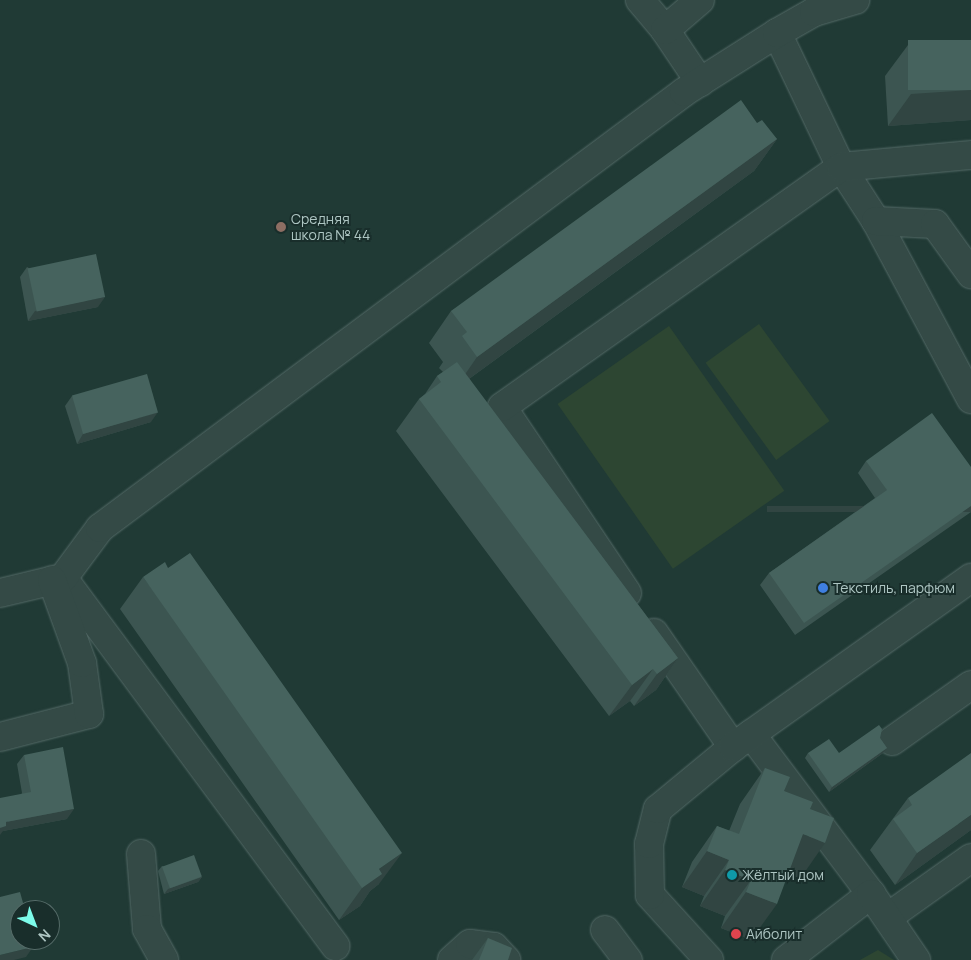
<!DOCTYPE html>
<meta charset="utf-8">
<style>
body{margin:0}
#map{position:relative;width:971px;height:960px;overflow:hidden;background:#203a35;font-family:Manrope,sans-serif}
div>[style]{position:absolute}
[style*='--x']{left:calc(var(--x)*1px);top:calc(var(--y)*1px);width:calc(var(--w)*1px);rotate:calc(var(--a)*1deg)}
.green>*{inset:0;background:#2d4632;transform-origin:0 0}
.roads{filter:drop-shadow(0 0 1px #546a67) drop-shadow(0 0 1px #546a67)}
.minor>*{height:28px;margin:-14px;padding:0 14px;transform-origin:14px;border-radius:14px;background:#344a46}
.wall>*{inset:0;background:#3c5551}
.shaded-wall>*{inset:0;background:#314542;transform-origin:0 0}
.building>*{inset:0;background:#46635e;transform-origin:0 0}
.dots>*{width:14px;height:14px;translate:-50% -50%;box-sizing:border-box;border:2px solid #192e2b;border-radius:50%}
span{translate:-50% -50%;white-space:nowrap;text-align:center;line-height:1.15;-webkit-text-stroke:4px #192e2b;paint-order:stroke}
.poi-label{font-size:14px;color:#aec6c3}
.left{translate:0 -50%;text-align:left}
.north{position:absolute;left:10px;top:900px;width:50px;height:50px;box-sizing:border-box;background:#192e2b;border:1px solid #556b68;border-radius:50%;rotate:137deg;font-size:14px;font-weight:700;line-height:20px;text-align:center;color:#aec6c3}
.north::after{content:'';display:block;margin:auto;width:18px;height:22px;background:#7dfcea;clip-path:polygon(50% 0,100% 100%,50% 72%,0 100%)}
</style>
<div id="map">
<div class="green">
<i style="left:759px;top:324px;width:120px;height:66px;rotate:54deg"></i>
<i style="left:669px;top:326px;width:201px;height:136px;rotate:55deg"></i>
<i style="clip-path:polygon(878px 950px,894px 960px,860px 960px)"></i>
</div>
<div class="roads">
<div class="minor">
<i style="--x:640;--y:0;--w:39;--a:50"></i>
<i style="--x:665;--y:30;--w:63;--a:56.1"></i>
<i style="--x:665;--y:30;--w:46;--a:-40.6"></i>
<i style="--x:777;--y:33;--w:148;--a:64.5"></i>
<i style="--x:841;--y:167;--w:64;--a:57.1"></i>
<i style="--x:876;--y:221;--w:202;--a:61.9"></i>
<i style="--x:876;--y:221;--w:59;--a:2.9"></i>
<i style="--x:935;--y:224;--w:62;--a:54.2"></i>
<i style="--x:63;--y:578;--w:458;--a:53.5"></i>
<i style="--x:0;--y:593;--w:65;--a:-13.4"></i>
<i style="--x:63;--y:578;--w:62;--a:-53.5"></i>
<i style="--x:100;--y:528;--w:729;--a:-36.74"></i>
<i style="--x:684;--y:92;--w:110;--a:-32.4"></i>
<i style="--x:777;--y:33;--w:43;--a:-29.6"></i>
<i style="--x:814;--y:12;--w:43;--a:-16.3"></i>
<i style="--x:627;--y:593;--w:224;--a:-123.9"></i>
<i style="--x:502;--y:407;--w:415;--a:-35.3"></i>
<i style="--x:841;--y:167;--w:131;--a:-5.3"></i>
<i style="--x:654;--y:633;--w:139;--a:55.3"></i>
<i style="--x:751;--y:734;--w:200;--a:53.1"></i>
<i style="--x:0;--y:737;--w:92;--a:-14.5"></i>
<i style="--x:89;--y:714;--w:51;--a:-97.8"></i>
<i style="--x:82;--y:663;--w:88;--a:-109.9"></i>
<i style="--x:892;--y:741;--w:97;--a:-35.3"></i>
<i style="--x:141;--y:854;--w:75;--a:85.4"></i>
<i style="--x:147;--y:929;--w:35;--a:61"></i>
<i style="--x:888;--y:917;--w:102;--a:-35.4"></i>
<i style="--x:605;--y:930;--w:38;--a:53"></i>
<i style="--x:452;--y:960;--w:24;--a:-42"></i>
<i style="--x:470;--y:944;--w:24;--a:7"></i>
<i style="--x:494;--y:947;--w:18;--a:47"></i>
<i style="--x:709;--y:960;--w:88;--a:-132.2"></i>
<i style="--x:650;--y:895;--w:51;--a:-91.1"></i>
<i style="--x:649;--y:844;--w:36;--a:-76"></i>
<i style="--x:658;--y:809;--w:97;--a:-39.6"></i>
<i style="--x:733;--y:747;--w:292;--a:-35.4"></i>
<i style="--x:786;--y:960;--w:108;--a:-37.8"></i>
<i style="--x:871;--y:894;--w:80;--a:55.7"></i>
</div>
</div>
<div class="wall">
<i style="clip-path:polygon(971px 40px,971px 120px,888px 126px,885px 76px,908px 45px)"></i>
<i style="clip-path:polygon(757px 123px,777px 139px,754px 171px,469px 379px,678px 658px,656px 690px,634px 706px,630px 701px,609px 716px,396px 431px,419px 399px,425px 394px,437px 376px,443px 372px,439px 368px,443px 362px,429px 343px,451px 311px)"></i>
<i style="clip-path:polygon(27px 267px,98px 307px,28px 321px,20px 277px)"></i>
<i style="clip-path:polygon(72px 396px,151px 422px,77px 444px,65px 406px)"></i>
<i style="clip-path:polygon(866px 461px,971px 467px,971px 512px,795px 635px,760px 585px,769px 573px,875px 498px,858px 473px)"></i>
<i style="clip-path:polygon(143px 577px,379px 884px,370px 891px,360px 906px,339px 920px,120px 609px)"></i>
<i style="clip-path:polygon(880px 738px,887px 748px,883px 753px,829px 792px,805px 758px,808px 753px,839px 753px)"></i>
<i style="clip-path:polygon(24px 755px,67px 819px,3px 831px,22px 793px,17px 764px)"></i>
<i style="clip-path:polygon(765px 768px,784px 791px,810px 809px,800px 879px,788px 874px,751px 940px,721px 928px,725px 916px,700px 906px,704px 896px,682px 887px,692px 862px,717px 826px,729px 831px,740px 804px)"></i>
<i style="clip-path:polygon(908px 798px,971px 830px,895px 885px,870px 850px)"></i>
<i style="clip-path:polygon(162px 866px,202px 877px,198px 882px,164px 894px,158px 871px)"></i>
<i style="clip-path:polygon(488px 938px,508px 960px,472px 960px)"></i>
</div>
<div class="shaded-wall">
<i style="clip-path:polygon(971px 90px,971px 120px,888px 126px,911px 94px)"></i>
<i style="clip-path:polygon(777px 139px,754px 171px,455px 389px,477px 357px)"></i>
<i style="clip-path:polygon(105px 297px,98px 307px,28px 321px,35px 311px)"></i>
<i style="clip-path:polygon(158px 412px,151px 422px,77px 444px,83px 434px)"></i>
<i style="left:971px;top:506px;width:6px;height:204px;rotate:90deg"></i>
<i style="clip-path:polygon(678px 658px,656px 690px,634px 706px,657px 674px)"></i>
<i style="clip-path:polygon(653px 669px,630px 701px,609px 716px,632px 685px)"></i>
<i style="clip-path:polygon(887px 748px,883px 753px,829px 792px,832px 787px)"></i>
<i style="clip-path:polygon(74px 809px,67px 819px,3px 831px,0 835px,0 828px,6px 822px)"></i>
<i style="clip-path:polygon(971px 815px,971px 830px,895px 885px,917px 853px)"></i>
<i style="clip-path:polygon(803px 834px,825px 843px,800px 879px,778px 870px)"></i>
<i style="clip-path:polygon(707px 851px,729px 860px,704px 896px,682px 887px)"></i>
<i style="clip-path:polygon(402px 853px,379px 884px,370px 891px,360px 906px,339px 920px,362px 888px,379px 869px)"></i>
<i style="clip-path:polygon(725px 870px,751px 880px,725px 916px,700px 906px)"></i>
<i style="clip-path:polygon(202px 877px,198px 882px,164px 894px,168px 889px)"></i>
<i style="clip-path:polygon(746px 892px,777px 904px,751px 940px,721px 928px)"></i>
<i style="clip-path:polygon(33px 947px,26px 957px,14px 960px,0 960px,0 955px)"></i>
</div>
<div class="building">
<i style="left:971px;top:40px;width:50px;height:63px;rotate:90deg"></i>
<i style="clip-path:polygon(741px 100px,757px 123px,762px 120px,777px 139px,477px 357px,462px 336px,467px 332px,451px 311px)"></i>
<i style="left:96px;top:254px;width:44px;height:70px;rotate:78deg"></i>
<i style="clip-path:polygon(457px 362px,678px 658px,657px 674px,653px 669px,632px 685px,419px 399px,441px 382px,437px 376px)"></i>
<i style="left:147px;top:374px;width:40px;height:78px;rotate:74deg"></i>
<i style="clip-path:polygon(932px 413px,971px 467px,971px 506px,804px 623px,769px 573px,887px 490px,866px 461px)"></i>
<i style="clip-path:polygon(190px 553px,402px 853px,379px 869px,382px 874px,362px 888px,143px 577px,165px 562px,168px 568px)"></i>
<i style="clip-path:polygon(879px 725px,882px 729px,880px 738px,887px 748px,832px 787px,808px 753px,829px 739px,839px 753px)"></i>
<i style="clip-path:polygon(63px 747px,74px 809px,6px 822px,6px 826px,0 828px,0 798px,31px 792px,24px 755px)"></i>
<i style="clip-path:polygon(971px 753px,971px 815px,917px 853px,893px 819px,912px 805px,908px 798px)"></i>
<i style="clip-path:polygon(765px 768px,790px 777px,784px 791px,813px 802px,810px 809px,834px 818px,825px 843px,803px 834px,777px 904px,746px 892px,751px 880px,725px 870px,729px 860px,707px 851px,717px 826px,739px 834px)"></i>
<i style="left:194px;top:855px;width:23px;height:34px;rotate:70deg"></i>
<i style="clip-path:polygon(20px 892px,25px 910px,20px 910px,20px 940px,32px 940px,33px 947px,0 955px,0 897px)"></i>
<i style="clip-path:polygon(488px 938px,512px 948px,508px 960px,479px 960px)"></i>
</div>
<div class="dots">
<i style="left:281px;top:227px;background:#8d6e63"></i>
<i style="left:823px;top:588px;background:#3f7fe0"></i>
<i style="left:732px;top:875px;background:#0f9aa8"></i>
<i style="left:736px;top:934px;background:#e0444e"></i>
</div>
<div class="poi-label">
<span class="left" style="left:291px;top:227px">Средняя<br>школа № 44</span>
<span class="left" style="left:833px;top:588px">Текстиль, парфюм</span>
<span class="left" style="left:742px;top:875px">Жёлтый дом</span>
<span class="left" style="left:746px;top:934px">Айболит</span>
</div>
<div class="north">N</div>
</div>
